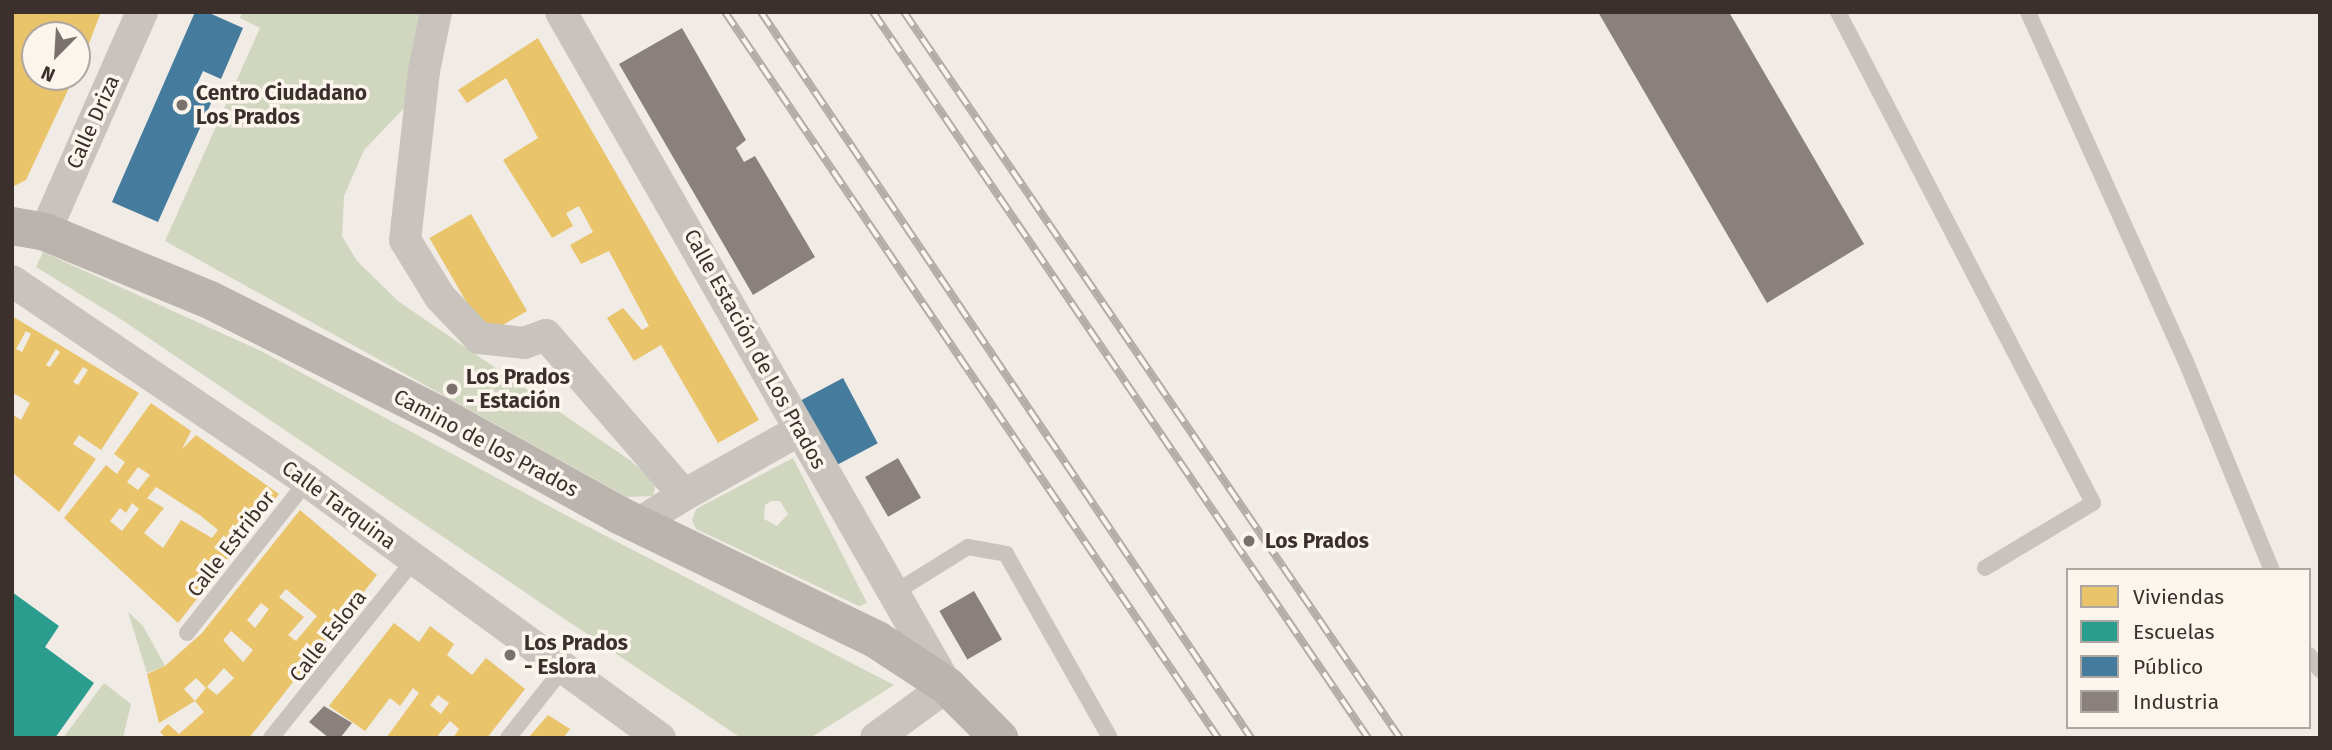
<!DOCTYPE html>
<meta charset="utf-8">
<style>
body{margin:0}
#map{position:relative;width:2332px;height:750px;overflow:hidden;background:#f0ebe5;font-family:"Fira Sans",sans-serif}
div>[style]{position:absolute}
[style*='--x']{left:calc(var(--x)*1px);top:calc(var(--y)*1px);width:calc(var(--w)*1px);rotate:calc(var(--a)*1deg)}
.green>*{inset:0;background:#d1d6bf}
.homes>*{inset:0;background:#e9c46a;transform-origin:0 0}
.schools>*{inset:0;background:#2a9d8f}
.public>*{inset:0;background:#457b9d;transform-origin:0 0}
.industry>*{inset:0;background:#8a817c;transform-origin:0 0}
.lane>*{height:16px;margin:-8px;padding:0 8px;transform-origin:8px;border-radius:8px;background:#c9c3be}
.street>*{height:32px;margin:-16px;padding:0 16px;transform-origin:16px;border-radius:16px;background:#c9c3be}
.secondary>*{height:38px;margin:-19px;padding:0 19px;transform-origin:19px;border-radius:19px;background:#bab3ae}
.rail>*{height:8px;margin-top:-4px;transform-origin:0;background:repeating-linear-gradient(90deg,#fbf5ee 0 16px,#b1aca8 0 32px);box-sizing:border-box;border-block:2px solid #b1aca8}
.dots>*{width:19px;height:19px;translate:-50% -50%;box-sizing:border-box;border:4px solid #fbf5ee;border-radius:50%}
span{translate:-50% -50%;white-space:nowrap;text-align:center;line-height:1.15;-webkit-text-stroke:7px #fbf5ee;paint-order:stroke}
.poi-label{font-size:21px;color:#3b302b;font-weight:700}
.left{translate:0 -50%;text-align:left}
.street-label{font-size:21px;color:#3b302b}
.frame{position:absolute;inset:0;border:14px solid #3b302b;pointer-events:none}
.legend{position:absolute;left:2066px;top:568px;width:245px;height:161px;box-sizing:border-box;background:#fbf5ee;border:2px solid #aea6a0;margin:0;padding:9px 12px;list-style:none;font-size:21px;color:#3b302b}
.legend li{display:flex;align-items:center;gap:14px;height:35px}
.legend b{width:35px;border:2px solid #aea6a0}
.north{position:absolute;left:21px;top:21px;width:70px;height:70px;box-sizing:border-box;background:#fbf5ee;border:2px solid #aea6a0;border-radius:50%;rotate:204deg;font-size:19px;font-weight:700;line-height:28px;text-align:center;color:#3b302b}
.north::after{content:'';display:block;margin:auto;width:24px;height:32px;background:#7a716c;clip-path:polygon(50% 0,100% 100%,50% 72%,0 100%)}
</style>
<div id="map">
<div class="green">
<i style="clip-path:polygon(242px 12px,421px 12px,406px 106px,364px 150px,344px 196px,342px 236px,357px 261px,398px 301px,631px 461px,656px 482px,653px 496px,627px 497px,165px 241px,260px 28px,240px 18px)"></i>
<i style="clip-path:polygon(43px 252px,261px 351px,573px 519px,894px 685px,810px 738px,741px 738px,122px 320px,36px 267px)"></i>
<i style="clip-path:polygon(evenodd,793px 458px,867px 603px,859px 606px,696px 529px,692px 520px,696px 509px,793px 458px,771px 501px,780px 501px,788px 514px,777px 526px,764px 519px,765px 505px,771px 501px)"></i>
<i style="clip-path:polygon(128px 612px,143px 626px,165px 666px,147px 673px)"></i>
<i style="clip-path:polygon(104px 683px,131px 704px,123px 738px,63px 738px)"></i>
</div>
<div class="homes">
<i style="clip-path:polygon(12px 12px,101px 12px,78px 72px,77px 35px,35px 35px,35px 77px,74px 77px,26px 180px,12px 187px)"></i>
<i style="clip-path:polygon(538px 38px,759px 420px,718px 443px,661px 345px,634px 361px,607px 318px,623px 308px,642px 330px,649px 326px,609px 251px,581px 264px,570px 245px,593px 232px,579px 206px,566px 213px,573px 226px,552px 238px,503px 160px,538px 138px,506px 78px,467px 103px,458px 90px)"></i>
<i style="left:471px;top:214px;width:112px;height:48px;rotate:60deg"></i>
<i style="clip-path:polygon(evenodd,12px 316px,139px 393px,101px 450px,79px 435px,73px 444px,96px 459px,59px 512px,12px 472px,12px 414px,21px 420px,30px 403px,15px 394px,12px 398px,12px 316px,26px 331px,31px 334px,22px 352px,16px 349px,26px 331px,12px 316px,56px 349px,60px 352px,50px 367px,46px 365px,56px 349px,12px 316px,83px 367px,88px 370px,78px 385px,73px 382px,83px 367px)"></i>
<i style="clip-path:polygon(evenodd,151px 403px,191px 431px,182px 449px,196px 435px,279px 494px,178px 623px,64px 518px,106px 465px,117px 474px,125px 462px,114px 454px,151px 403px,138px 467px,150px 475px,138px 490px,127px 482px,138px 467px,151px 403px,156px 487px,201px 516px,218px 530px,212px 538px,181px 520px,163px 548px,144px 533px,164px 508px,147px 498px,156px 487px,151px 403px,132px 503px,139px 509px,122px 531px,110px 521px,120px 508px,126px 513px,132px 503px)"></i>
<i style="clip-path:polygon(evenodd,300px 510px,377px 575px,249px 738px,166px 738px,160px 732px,168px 724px,179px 734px,204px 712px,195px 701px,159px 723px,147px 674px,165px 666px,202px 633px,300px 510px,286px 589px,317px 616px,296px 641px,288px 635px,304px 617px,279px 597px,286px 589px,300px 510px,261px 603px,269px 609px,255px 628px,247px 620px,261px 603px,300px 510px,231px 631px,253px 650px,243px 662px,223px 640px,231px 631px,300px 510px,224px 668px,234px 678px,217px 695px,207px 687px,195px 701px,184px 689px,196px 678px,206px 688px,224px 668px)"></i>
<i style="clip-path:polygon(evenodd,394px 623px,419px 642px,430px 626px,454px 644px,447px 655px,472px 675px,486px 658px,525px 689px,487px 738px,453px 738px,459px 729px,450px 721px,438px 735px,442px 738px,386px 738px,419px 693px,413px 688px,400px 706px,390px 698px,365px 731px,329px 706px,394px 623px,438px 695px,449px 703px,441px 714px,430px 705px,438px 695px)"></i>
<i style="clip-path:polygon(548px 715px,570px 729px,563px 738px,528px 738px)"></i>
</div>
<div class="schools">
<i style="clip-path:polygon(12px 592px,59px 626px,45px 647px,94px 683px,55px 738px,12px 738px)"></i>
</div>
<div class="public">
<i style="clip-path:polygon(195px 12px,207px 12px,243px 28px,221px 79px,203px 71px,193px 93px,212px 101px,158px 222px,112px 202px)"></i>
<i style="left:843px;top:378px;width:74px;height:50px;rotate:62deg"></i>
</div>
<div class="industry">
<i style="clip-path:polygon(1598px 12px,1729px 12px,1864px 244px,1767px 303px)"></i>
<i style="clip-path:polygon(682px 28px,746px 140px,736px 148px,744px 162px,755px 156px,815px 257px,753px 295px,619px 64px)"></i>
<i style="left:898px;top:458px;width:46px;height:38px;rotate:60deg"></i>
<i style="left:974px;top:591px;width:56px;height:40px;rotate:60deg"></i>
<i style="clip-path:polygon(324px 706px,352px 723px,340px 738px,329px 738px,309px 722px)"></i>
</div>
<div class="lane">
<i style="--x:1838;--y:12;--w:553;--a:62.55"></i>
<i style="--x:2093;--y:503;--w:126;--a:149"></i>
<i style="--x:2028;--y:12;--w:379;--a:65.7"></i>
<i style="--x:2184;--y:357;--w:230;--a:67.6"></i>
<i style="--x:894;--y:593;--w:87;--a:-31.9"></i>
<i style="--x:968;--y:547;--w:39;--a:10"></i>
<i style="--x:1006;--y:554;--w:211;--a:60.5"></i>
<i style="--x:187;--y:633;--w:194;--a:-51.7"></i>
<i style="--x:2309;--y:655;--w:19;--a:54"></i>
<i style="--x:271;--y:738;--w:230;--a:-51.2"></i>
<i style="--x:508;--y:738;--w:92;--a:-51.6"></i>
</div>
<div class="street">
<i style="--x:436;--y:12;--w:60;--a:101.5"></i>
<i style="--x:424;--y:71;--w:170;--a:96.4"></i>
<i style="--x:405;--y:240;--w:67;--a:58.4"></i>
<i style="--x:440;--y:297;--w:57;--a:46.4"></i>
<i style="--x:479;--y:338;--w:45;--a:6.3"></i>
<i style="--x:524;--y:343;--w:23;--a:-20"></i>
<i style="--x:546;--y:335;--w:211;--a:49.2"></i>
<i style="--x:684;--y:495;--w:54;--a:147.8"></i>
<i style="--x:561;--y:12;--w:777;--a:60.2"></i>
<i style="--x:947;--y:686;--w:88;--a:143.8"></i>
<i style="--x:45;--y:232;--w:240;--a:-66.2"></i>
<i style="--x:12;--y:281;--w:356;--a:34.1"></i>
<i style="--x:307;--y:481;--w:437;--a:36.1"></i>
<i style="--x:684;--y:495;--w:133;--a:-29.3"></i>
</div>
<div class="secondary">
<i style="--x:12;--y:226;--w:34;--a:10"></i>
<i style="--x:45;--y:232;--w:178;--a:22.4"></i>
<i style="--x:210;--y:300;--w:256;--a:26.7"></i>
<i style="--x:439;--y:415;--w:208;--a:29"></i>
<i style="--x:621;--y:516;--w:284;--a:25.8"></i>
<i style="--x:877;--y:640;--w:84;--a:33.3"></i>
<i style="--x:947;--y:686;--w:74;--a:45"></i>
</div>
<div class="rail">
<i style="--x:725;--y:12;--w:878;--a:55.82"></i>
<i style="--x:761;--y:12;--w:876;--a:55.98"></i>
<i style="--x:873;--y:12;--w:879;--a:55.71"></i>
<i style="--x:904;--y:12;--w:879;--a:55.66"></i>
</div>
<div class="dots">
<i style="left:182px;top:105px;background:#7a716c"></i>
<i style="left:452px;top:389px;background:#7a716c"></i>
<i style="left:1249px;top:541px;background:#7a716c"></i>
<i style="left:510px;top:655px;background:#7a716c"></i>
</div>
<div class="poi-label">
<span class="left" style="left:196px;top:105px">Centro Ciudadano<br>Los Prados</span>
<span class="left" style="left:466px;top:389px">Los Prados<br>- Estación</span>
<span class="left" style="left:1265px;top:541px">Los Prados</span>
<span class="left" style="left:524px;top:655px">Los Prados<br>- Eslora</span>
</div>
<div class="street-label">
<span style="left:93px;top:122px;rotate:-66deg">Calle Driza</span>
<span style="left:755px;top:349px;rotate:61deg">Calle Estación de Los Prados</span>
<span style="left:486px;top:443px;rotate:28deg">Camino de los Prados</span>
<span style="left:339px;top:505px;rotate:36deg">Calle Tarquina</span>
<span style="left:231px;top:544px;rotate:-52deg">Calle Estribor</span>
<span style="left:328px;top:636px;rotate:-52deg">Calle Eslora</span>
</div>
<div class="frame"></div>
<ul class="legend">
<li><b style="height:19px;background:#e9c46a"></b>Viviendas</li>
<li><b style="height:19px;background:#2a9d8f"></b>Escuelas</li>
<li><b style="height:19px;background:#457b9d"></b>Público</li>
<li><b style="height:19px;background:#8a817c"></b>Industria</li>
</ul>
<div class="north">N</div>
</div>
